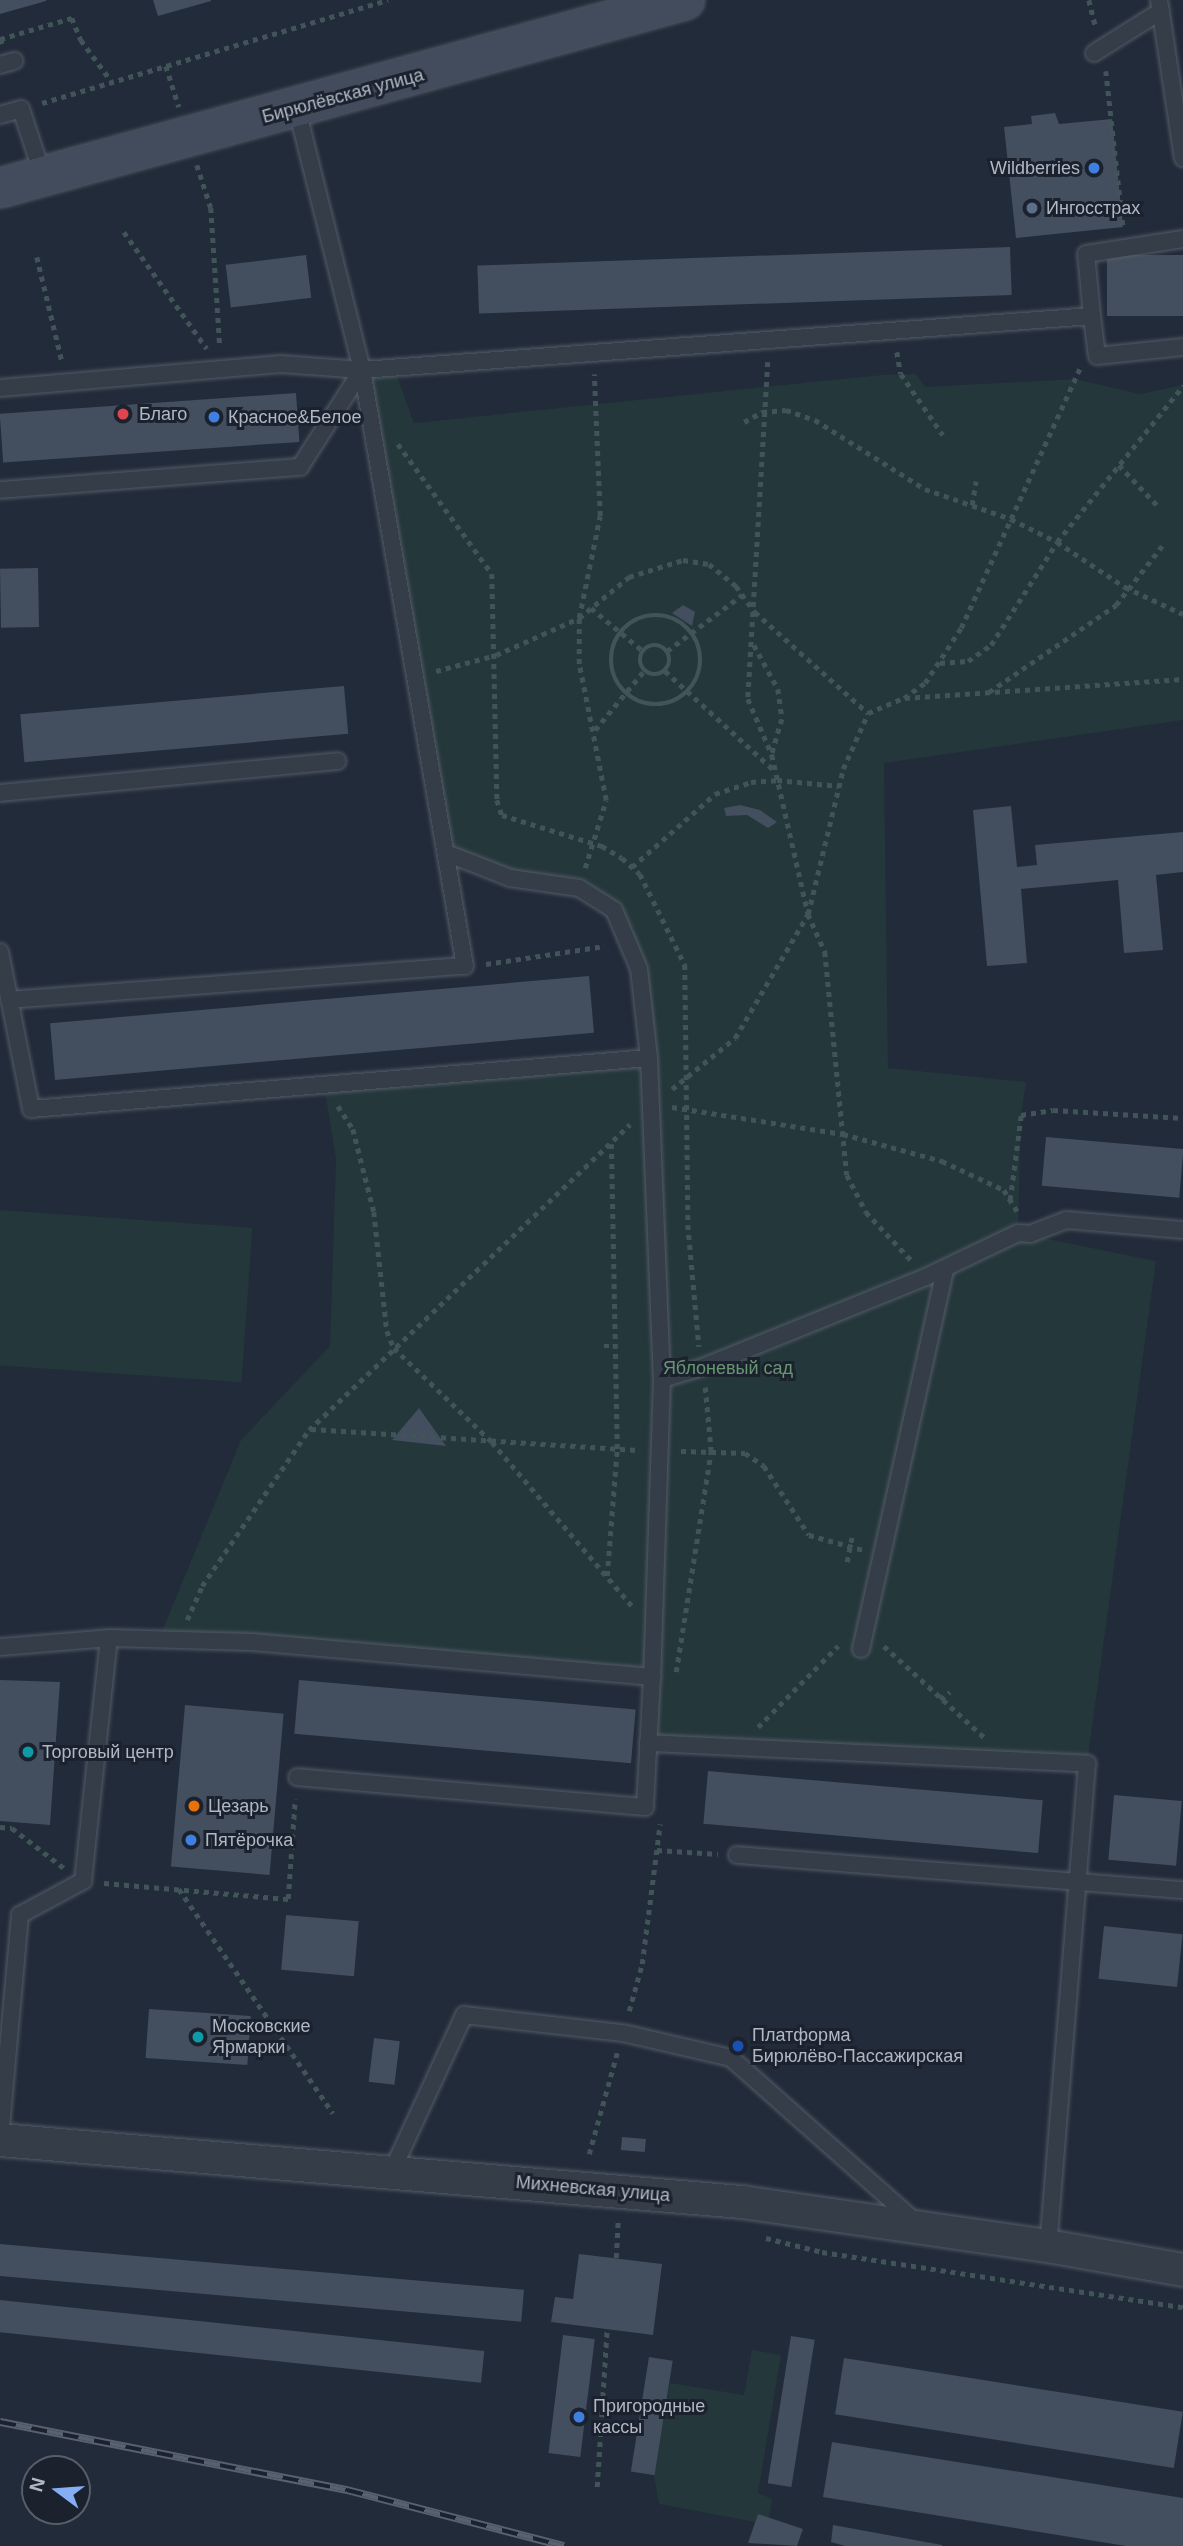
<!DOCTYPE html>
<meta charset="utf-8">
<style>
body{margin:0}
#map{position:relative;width:1183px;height:2546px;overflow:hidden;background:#222b39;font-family:Helvetica,sans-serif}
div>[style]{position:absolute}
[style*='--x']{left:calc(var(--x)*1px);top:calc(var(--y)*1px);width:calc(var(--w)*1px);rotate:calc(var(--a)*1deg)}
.green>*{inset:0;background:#24373a;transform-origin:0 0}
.building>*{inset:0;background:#434e5e;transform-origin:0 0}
.path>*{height:4.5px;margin-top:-2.25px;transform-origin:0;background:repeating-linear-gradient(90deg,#415457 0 5px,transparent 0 10px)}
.path>.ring{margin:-2.25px;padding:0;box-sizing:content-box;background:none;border:4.5px solid #415457;border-radius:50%}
.roads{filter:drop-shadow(0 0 2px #535b67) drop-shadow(0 0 2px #535b67)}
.lane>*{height:16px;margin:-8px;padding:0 8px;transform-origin:8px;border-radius:8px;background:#353d49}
.street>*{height:32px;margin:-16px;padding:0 16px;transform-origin:16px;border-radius:16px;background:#353d49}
.secondary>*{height:38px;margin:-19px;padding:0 19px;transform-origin:19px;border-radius:19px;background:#434c5c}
.rail>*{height:8px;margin-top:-4px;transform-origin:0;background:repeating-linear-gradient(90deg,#1b222e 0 16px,#576170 0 32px);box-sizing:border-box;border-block:2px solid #576170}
.dots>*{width:19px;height:19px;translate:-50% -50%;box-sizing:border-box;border:4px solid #1b222e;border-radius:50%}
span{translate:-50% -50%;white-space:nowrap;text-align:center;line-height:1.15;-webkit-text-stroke:6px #1b222e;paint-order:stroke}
.street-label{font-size:18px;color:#b0b8c5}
.poi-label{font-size:18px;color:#b0b8c5}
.right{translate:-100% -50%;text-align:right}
.left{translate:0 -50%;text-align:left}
.park-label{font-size:18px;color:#689673}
.north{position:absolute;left:21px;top:2455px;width:70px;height:70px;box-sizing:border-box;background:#1b222e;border:2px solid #575e6a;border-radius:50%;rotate:286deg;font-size:19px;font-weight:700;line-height:28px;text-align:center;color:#b0b8c5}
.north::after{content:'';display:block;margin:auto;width:24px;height:32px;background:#85aef5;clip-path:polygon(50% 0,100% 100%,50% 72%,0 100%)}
</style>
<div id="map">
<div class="green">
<i style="clip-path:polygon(394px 368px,414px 423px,882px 375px,916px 374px,925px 387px,1075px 379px,1140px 394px,1183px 385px,1183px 720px,884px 763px,888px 1068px,1026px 1082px,1021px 1115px,1018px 1233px,1156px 1261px,1087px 1764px,648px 1743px,652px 1678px,159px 1639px,241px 1440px,330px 1346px,336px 1159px,324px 1085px,648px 1058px,639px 969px,614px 910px,579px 888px,446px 853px,362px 370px)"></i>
<i style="left:0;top:1210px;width:253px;height:155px;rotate:4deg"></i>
<i style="clip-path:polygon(752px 2350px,781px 2355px,758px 2493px,772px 2499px,769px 2518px,758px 2514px,755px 2522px,659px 2504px,654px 2475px,670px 2383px,744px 2395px)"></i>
</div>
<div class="building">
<i style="clip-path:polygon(0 0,46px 0,46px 1px,0 14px)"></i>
<i style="clip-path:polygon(153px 0,211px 0,211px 1px,158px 16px)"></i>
<i style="clip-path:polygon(1055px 113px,1059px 124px,1112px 119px,1123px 227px,1016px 238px,1004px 127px,1032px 124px,1031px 116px)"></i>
<i style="left:1010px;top:247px;width:48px;height:533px;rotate:88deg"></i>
<i style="left:306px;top:255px;width:43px;height:81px;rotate:83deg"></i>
<i style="left:1183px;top:255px;width:61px;height:76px;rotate:90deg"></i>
<i style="left:296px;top:393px;width:49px;height:297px;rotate:86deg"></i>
<i style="left:38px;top:568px;width:59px;height:38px;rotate:89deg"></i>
<i style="clip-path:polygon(683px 605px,695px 612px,692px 626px,672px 613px)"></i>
<i style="left:344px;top:686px;width:48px;height:325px;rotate:85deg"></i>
<i style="clip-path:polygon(740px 805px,760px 810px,777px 822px,768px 828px,747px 815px,726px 816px,724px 808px)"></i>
<i style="clip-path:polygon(1011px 806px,1017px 867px,1037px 865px,1035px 845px,1183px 832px,1183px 872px,1156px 875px,1163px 950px,1124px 953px,1118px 880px,1021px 889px,1027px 963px,987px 966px,973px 810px)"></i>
<i style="left:589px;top:976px;width:57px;height:541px;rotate:85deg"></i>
<i style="left:1046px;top:1137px;width:138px;height:49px;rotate:5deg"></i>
<i style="clip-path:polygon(419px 1408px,446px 1446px,392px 1440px)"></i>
<i style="clip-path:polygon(0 1680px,60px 1682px,50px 1825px,0 1821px)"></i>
<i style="left:299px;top:1680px;width:338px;height:54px;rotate:5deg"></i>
<i style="left:185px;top:1705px;width:99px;height:162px;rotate:5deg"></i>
<i style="left:708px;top:1771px;width:336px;height:53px;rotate:5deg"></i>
<i style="left:1114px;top:1795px;width:68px;height:65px;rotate:5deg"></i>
<i style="left:286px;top:1915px;width:73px;height:55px;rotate:5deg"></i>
<i style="left:1104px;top:1926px;width:79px;height:53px;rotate:6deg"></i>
<i style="left:149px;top:2009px;width:102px;height:49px;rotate:4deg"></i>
<i style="left:374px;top:2038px;width:26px;height:44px;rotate:7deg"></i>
<i style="left:622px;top:2137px;width:24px;height:13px;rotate:5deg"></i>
<i style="left:0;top:2244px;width:526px;height:32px;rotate:5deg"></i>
<i style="clip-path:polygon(579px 2254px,662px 2264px,653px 2335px,551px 2322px,555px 2297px,573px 2299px)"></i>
<i style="left:0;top:2300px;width:487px;height:32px;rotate:6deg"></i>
<i style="left:563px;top:2335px;width:32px;height:119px;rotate:7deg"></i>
<i style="left:791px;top:2336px;width:24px;height:149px;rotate:9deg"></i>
<i style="left:649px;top:2357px;width:24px;height:116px;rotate:9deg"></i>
<i style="left:844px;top:2358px;width:343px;height:57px;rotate:9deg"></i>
<i style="clip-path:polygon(832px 2442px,1183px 2498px,1183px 2546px,1126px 2546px,823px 2497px)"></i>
<i style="clip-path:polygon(758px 2514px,803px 2529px,797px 2546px,748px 2543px)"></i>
<i style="clip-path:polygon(833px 2525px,942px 2545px,942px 2546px,845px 2546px,831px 2542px)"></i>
</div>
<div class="path">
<i style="--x:1089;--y:0;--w:30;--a:76"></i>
<i style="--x:2;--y:44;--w:5;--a:-112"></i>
<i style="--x:0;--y:39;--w:75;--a:-16.3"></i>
<i style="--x:72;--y:18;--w:24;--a:68"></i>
<i style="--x:81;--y:40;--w:52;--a:53.6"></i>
<i style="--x:166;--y:66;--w:43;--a:72.4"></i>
<i style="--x:1106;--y:71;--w:156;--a:83.7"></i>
<i style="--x:42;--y:103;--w:361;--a:-16.6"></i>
<i style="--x:197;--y:165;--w:45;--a:72"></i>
<i style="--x:211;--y:208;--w:139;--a:86.3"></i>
<i style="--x:124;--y:232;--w:143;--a:54.6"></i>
<i style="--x:37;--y:257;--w:107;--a:76.5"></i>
<i style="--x:897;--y:352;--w:22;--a:80"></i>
<i style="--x:901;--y:374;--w:74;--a:55.5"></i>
<i style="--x:768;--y:362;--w:338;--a:93.4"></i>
<i style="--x:748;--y:699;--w:61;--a:66.8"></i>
<i style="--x:772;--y:755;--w:163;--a:77.2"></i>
<i style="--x:808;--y:914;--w:42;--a:65.9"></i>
<i style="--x:825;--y:952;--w:224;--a:84.4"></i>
<i style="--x:847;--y:1175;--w:42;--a:62.8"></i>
<i style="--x:866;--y:1212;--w:67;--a:46.8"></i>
<i style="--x:744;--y:422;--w:21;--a:-29"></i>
<i style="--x:762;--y:412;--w:24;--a:-5"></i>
<i style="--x:786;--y:410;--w:31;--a:19"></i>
<i style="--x:815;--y:420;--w:130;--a:32.1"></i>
<i style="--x:925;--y:489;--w:91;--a:19.2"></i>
<i style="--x:1011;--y:519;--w:51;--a:26.6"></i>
<i style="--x:1057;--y:542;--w:82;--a:33.5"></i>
<i style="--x:1125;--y:587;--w:64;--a:25"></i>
<i style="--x:398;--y:444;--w:160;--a:54.1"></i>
<i style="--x:492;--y:574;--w:226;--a:88.7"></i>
<i style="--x:497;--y:800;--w:16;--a:72"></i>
<i style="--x:502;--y:815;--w:105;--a:17.2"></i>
<i style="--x:602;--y:846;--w:23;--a:31"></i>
<i style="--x:622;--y:858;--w:24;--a:42"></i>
<i style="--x:640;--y:874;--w:102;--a:63.7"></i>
<i style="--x:685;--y:965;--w:260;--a:89.3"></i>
<i style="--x:688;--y:1225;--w:122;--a:84.8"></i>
<i style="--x:1119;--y:465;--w:55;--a:46.5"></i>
<i style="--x:972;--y:505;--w:24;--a:-81"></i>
<i style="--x:591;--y:608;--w:67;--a:39.6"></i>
<i class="ring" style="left:611px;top:615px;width:85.5px;height:85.5px"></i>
<i style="--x:754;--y:645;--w:50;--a:61.4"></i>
<i style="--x:778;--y:689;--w:30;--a:82"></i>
<i style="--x:782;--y:719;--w:36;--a:106"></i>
<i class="ring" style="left:640px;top:645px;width:25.5px;height:25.5px"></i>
<i style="--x:667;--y:651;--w:94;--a:-36.7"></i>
<i style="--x:940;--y:663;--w:28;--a:-4"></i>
<i style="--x:968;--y:661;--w:28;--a:-35"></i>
<i style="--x:991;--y:645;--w:122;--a:-57.3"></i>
<i style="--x:1057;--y:542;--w:201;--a:-51.1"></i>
<i style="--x:436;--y:671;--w:62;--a:-14.9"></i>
<i style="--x:496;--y:655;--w:91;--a:-24"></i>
<i style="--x:579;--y:618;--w:65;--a:-39.4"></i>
<i style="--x:629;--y:577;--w:57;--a:-17.5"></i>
<i style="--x:683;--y:560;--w:26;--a:9"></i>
<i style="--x:709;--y:564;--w:35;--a:39"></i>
<i style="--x:736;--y:586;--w:32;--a:54"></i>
<i style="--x:755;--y:612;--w:152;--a:41.8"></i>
<i style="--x:665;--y:671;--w:150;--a:42.3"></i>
<i style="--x:989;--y:692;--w:154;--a:-34.4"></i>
<i style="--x:1116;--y:605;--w:75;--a:-52.1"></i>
<i style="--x:905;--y:698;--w:279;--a:-3.9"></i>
<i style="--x:595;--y:730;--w:75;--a:-50.4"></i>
<i style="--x:632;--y:867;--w:111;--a:-41.3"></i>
<i style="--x:715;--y:794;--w:38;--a:-18"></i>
<i style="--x:751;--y:782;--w:26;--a:-4"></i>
<i style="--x:777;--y:780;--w:62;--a:5.5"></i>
<i style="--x:585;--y:868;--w:71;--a:-72.8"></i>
<i style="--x:606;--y:800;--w:139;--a:-101.2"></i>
<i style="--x:579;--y:664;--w:46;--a:-90"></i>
<i style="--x:579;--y:618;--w:104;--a:-78.4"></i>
<i style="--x:600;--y:516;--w:142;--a:-92.4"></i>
<i style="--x:486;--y:964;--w:120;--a:-8.6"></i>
<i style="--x:672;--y:1089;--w:81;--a:-39"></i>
<i style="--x:735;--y:1038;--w:144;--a:-59.5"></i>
<i style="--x:808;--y:914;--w:149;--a:-76.4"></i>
<i style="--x:843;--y:769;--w:61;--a:-65.9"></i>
<i style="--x:868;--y:713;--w:39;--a:-23"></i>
<i style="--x:904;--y:698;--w:26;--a:-36"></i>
<i style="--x:925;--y:683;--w:66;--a:-56.8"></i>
<i style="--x:961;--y:628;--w:286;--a:-65.4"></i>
<i style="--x:338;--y:1106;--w:27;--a:57"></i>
<i style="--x:353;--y:1129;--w:86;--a:75.8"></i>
<i style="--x:374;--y:1212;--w:120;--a:83.8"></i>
<i style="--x:387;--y:1331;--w:18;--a:68"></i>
<i style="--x:394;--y:1348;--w:136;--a:43.8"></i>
<i style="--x:492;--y:1442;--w:217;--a:49.5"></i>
<i style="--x:672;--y:1107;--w:173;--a:9"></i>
<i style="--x:843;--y:1134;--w:103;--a:15.3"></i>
<i style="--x:942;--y:1161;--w:68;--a:25.1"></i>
<i style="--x:1004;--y:1190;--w:25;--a:58"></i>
<i style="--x:1010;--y:1200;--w:86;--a:-82.6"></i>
<i style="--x:1021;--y:1115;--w:32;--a:-9"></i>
<i style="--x:1053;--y:1110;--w:130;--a:3.5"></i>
<i style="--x:604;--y:1346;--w:11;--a:0"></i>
<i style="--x:311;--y:1429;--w:327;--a:3.7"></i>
<i style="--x:681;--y:1451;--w:64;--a:1.8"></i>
<i style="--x:745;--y:1453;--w:23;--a:34"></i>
<i style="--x:764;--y:1466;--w:82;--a:56.9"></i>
<i style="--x:809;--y:1535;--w:56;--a:15.5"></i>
<i style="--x:847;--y:1562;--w:25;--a:-79"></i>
<i style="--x:607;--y:1576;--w:127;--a:-85.5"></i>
<i style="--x:617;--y:1449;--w:305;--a:-91.1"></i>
<i style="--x:187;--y:1620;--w:37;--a:-66"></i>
<i style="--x:202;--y:1586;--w:189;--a:-55.6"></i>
<i style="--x:309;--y:1430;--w:443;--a:-43.6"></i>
<i style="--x:884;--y:1646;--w:135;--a:42.3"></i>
<i style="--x:676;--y:1672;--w:223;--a:-81"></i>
<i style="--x:711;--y:1452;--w:65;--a:-95.3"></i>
<i style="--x:940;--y:1699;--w:12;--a:-35"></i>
<i style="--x:758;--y:1727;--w:114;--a:-45.4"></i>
<i style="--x:0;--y:1827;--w:12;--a:5"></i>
<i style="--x:12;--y:1828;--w:66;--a:37.6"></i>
<i style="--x:657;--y:1850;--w:61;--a:3.8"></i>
<i style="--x:104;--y:1883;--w:185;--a:5"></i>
<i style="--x:288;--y:1899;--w:100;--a:-86"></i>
<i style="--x:179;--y:1889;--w:272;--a:55.5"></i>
<i style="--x:629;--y:2011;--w:49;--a:-74.5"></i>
<i style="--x:642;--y:1964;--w:141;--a:-82.7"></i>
<i style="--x:589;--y:2154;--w:105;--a:-74.5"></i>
<i style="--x:766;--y:2238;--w:58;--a:14"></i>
<i style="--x:822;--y:2252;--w:365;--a:8.7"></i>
<i style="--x:616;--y:2258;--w:37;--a:-87"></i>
<i style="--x:597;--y:2487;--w:158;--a:-86.4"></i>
</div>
<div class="roads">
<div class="lane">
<i style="--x:1159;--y:0;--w:160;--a:81.4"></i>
<i style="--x:1094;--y:53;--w:79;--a:-32.1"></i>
<i style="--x:0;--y:65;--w:15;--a:-16"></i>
<i style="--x:0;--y:115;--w:22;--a:-16"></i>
<i style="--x:21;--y:109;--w:71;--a:71.8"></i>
<i style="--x:1092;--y:316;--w:40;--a:82.9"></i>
<i style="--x:1097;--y:356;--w:86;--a:-6"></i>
<i style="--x:0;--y:388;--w:282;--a:-4.9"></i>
<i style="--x:281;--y:364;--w:81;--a:4.2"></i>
<i style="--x:362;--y:370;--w:732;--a:-4.23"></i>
<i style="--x:1092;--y:316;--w:62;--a:-95.5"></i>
<i style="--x:1086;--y:254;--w:98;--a:-8.8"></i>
<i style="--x:0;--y:490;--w:301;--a:-4.4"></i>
<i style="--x:300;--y:467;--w:115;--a:-57.4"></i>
<i style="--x:0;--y:793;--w:339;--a:-5.4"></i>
<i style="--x:446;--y:853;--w:69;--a:21.3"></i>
<i style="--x:510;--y:878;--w:70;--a:8.2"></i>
<i style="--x:579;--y:888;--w:41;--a:32.2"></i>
<i style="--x:614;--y:910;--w:64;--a:67"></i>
<i style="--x:639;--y:969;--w:90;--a:83.6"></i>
<i style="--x:0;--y:952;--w:160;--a:78.8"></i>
<i style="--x:31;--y:1109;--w:620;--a:-4.72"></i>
<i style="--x:649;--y:1058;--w:321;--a:87.7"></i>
<i style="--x:662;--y:1379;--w:298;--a:91.9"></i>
<i style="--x:9;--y:1000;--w:457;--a:-4.3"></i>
<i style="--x:465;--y:966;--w:605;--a:-99.8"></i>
<i style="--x:362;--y:370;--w:269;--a:-104"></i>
<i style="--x:662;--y:1379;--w:43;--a:-16.3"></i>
<i style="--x:703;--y:1367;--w:240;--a:-22"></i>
<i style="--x:926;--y:1277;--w:102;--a:-25.6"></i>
<i style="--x:1018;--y:1233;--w:12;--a:5"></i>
<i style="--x:1030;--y:1234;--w:39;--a:-21"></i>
<i style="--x:1066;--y:1220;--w:117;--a:4.9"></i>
<i style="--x:0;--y:1647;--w:109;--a:-4.7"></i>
<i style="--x:861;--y:1649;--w:389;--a:-77.5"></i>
<i style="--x:648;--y:1743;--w:440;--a:2.7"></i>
<i style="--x:1087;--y:1764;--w:484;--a:94.6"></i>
<i style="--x:737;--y:1855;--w:447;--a:4.5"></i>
<i style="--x:0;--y:2139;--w:225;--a:-84.9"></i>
<i style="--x:20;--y:1915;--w:72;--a:-28.4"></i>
<i style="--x:83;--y:1881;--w:244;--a:-83.9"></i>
<i style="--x:109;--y:1638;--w:143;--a:1.6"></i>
<i style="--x:252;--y:1642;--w:402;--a:5"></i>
<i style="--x:652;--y:1677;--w:130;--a:93.1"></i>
<i style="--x:645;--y:1807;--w:349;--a:-175.1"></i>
<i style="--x:392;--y:2171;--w:172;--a:-65.2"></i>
<i style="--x:464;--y:2015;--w:160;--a:6.5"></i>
<i style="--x:623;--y:2033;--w:111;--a:13"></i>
<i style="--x:731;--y:2058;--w:249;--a:41.6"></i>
</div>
<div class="street">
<i style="--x:0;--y:2140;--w:745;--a:4.78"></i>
<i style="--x:742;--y:2202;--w:309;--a:8.2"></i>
<i style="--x:1048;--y:2246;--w:137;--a:10.1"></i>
</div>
<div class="secondary">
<i style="--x:0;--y:188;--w:710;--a:-15.35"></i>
</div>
</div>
<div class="rail">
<i style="--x:0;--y:2422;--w:354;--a:11.1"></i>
<i style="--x:347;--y:2490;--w:224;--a:14.5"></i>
</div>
<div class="dots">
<i style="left:1094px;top:168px;background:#3f7fe0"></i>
<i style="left:1032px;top:208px;background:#5c6f8a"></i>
<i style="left:123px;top:414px;background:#e0444e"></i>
<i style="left:214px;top:417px;background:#3f7fe0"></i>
<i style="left:28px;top:1752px;background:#0f9aa8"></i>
<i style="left:194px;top:1806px;background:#e8710a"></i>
<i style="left:191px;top:1840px;background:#3f7fe0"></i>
<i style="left:198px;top:2037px;background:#0f9aa8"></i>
<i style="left:738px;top:2046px;background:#1a4fb4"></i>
<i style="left:579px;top:2417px;background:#3f7fe0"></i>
</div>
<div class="street-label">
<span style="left:343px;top:96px;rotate:-15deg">Бирюлёвская улица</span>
<span style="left:593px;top:2189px;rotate:5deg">Михневская улица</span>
</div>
<div class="poi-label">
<span class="right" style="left:1080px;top:168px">Wildberries</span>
<span class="left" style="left:1046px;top:208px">Ингосстрах</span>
<span class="left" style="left:139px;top:414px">Благо</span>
<span class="left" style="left:228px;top:417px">Красное&amp;Белое</span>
<span class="left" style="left:42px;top:1752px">Торговый центр</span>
<span class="left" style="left:208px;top:1806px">Цезарь</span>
<span class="left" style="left:205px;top:1840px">Пятёрочка</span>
<span class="left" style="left:212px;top:2037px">Московские<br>Ярмарки</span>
<span class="left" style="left:752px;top:2046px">Платформа<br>Бирюлёво-Пассажирская</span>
<span class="left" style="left:593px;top:2417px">Пригородные<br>кассы</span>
</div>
<div class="park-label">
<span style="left:728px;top:1368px">Яблоневый сад</span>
</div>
<div class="north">N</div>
</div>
